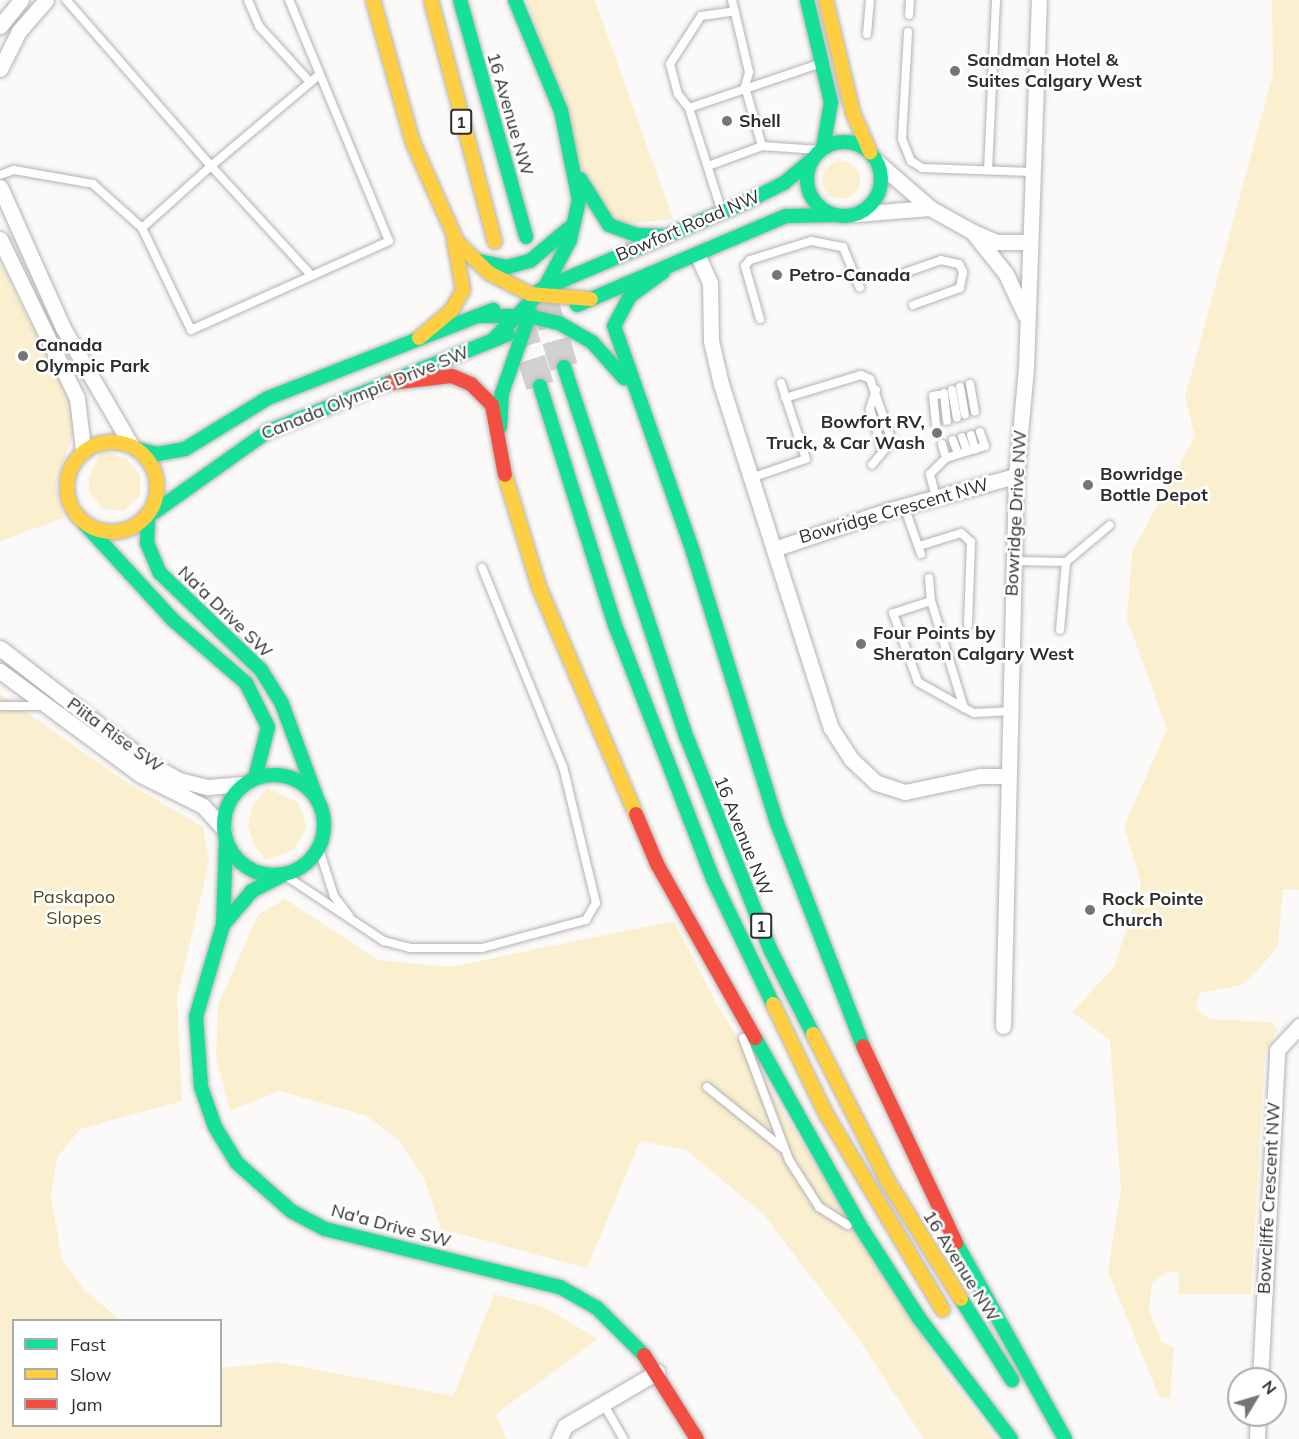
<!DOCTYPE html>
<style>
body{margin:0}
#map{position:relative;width:1299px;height:1439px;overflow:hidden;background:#fcfaf9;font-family:Mulish,sans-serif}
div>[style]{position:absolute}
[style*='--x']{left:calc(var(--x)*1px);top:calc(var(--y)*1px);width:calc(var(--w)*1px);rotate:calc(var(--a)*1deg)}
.green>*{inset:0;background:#faf0d0}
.round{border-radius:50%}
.highway-tunnel>*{height:28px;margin-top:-14px;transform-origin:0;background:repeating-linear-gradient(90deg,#d3d1d0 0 28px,transparent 0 42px)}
.roads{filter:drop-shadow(0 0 2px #b4b3b2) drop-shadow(0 0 2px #b4b3b2)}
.lane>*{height:8px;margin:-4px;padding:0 4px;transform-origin:4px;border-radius:4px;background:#fffefe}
.street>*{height:15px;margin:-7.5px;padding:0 7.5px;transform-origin:7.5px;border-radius:7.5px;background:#fffefe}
.fast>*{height:14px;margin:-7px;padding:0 7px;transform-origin:7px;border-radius:7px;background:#16e098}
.fast>.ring{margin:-7px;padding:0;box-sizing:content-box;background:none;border:14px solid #16e098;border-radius:50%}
.slow>*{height:14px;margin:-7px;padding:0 7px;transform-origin:7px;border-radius:7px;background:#ffcf43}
.slow>.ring{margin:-7px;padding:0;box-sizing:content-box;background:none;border:14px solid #ffcf43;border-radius:50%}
.jam>*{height:14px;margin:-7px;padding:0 7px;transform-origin:7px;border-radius:7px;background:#f24e42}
.dots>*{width:16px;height:16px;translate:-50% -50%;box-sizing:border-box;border:3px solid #fff;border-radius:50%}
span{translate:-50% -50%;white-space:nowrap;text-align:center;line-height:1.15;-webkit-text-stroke:5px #fff;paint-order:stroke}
.shield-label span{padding:2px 4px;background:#fff;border:2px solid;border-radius:4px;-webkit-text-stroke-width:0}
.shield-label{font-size:16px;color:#2f2e2d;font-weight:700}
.poi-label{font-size:18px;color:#2f2e2d;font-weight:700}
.left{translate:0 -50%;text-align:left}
.right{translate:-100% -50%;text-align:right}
.street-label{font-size:18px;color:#2f2e2d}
.park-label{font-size:18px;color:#534619}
.legend{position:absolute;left:12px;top:1319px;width:210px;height:108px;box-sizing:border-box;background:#fff;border:2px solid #acabab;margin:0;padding:8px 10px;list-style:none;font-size:18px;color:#2f2e2d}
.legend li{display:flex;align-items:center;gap:12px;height:30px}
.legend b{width:30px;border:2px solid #acabab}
.north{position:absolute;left:1227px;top:1367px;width:60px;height:60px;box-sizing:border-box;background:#fff;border:2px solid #acabab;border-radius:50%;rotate:52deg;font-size:16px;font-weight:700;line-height:24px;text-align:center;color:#2f2e2d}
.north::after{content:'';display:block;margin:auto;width:21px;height:27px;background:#777574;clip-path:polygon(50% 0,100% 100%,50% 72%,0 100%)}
</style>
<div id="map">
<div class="green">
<i style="clip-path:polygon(527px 0,595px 0,673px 219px,623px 224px,591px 195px)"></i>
<i style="clip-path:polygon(1272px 0,1299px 0,1299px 890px,1283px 889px,1278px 946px,1258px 970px,1241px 985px,1200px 993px,1196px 1008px,1209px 1019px,1271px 1022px,1278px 1029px,1265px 1053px,1251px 1294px,1178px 1294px,1179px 1273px,1167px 1272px,1152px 1283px,1149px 1310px,1161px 1341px,1174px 1348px,1170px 1399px,1159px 1397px,1108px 1271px,1121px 1189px,1110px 1040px,1072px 1012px,1114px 967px,1141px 884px,1124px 826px,1167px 729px,1127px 619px,1132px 552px,1195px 436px,1185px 397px,1273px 74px)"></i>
<i class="round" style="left:822px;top:161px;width:38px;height:38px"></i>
<i style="clip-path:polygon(0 263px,72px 405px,76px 425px,56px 485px,64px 518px,0 541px)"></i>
<i style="clip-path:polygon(107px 452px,127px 459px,140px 475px,140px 496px,124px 511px,103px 509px,89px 492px,89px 477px,100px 453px)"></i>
<i style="clip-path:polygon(0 694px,123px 780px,203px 827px,209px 862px,177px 998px,182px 1101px,80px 1129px,57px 1158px,51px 1197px,62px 1259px,84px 1290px,121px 1320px,14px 1320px,14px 1426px,220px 1426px,221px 1368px,277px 1362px,453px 1396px,494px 1294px,546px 1308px,598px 1339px,496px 1414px,506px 1439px,0 1439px)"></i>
<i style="clip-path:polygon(267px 788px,298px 802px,307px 827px,293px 850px,266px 860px,254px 845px,248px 826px,252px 807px)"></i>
<i style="clip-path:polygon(285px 899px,378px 960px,450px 967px,674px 921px,715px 1001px,942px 1369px,996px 1439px,924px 1439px,858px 1338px,764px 1215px,686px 1150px,640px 1141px,587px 1268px,441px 1229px,424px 1179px,399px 1140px,367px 1116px,280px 1091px,230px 1111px,216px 1059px,218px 1005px,258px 915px)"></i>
</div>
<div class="highway-tunnel">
<i style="--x:544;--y:300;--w:70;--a:73.4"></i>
<i style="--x:519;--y:319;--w:70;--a:72.6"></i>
</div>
<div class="roads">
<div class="lane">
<i style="--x:248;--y:0;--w:28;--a:67"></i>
<i style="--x:259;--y:26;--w:76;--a:47.7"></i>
<i style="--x:732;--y:0;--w:74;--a:76.7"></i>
<i style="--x:749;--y:72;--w:16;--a:105"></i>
<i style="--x:745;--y:87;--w:61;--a:73.9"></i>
<i style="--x:762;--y:146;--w:57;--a:4"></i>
<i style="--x:909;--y:15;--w:15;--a:-86"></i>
<i style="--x:908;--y:32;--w:107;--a:93.2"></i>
<i style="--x:902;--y:139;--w:24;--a:68"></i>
<i style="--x:911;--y:161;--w:13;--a:32"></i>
<i style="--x:922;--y:168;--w:110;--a:2.1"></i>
<i style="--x:867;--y:34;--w:34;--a:-85"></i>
<i style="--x:689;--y:108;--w:18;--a:-128"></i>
<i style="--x:678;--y:94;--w:31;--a:-105"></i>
<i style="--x:670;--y:64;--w:57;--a:-57.1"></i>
<i style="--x:701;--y:16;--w:29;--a:-8"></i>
<i style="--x:708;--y:166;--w:58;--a:-20.3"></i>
<i style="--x:988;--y:170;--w:170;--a:-87.3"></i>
<i style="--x:0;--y:175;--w:15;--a:-20"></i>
<i style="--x:14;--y:170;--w:80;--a:10"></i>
<i style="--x:93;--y:184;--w:66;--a:41.9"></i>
<i style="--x:142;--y:228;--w:93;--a:-41.9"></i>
<i style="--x:211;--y:166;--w:220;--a:-131.1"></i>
<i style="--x:721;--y:209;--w:106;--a:-107.6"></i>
<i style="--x:689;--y:108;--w:137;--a:-18.7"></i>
<i style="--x:142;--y:228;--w:113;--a:64.3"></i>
<i style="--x:191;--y:330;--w:217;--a:-24.2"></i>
<i style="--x:389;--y:241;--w:261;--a:-112.5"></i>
<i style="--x:904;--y:273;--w:39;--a:-19"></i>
<i style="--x:941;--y:260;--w:18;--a:13"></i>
<i style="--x:959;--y:264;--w:9;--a:63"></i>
<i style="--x:963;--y:272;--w:16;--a:101"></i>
<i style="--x:960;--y:288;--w:50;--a:160.1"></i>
<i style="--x:311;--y:275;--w:148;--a:-132.5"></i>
<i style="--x:211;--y:166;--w:141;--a:-40.1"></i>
<i style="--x:760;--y:319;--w:55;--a:-105.8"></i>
<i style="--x:745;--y:266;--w:8;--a:-50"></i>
<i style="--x:750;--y:260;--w:64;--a:-17.3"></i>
<i style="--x:811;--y:241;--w:33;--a:11"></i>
<i style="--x:843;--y:247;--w:44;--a:67.5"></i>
<i style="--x:970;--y:384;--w:28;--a:80"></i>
<i style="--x:960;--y:387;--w:28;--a:80"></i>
<i style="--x:876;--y:390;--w:20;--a:108"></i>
<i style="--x:870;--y:409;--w:44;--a:72.8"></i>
<i style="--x:952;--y:390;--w:28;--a:80"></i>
<i style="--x:944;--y:393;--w:28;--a:84"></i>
<i style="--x:785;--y:398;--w:79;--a:-16.8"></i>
<i style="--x:861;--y:375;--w:10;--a:24"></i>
<i style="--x:870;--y:379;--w:66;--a:70.5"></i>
<i style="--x:892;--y:441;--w:31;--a:130"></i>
<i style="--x:936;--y:424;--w:28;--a:-96"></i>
<i style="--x:933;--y:396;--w:5;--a:-11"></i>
<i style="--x:971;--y:435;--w:15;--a:74"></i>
<i style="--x:962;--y:437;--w:15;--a:70"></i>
<i style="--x:953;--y:440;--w:15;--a:70"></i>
<i style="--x:942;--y:444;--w:15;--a:74"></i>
<i style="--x:751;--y:478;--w:58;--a:-19.1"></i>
<i style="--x:806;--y:459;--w:80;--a:-108.2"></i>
<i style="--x:936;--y:497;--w:24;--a:-105"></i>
<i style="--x:930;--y:474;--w:23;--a:-45"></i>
<i style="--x:946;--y:458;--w:41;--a:-17.1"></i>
<i style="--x:985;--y:446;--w:15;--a:-110"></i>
<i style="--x:904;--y:506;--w:51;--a:70.5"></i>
<i style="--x:919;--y:546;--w:44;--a:-17.2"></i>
<i style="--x:961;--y:533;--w:13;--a:42"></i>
<i style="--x:971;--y:542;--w:83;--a:92.1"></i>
<i style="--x:1013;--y:561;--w:53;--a:1.1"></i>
<i style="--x:1066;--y:562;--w:68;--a:95"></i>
<i style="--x:1066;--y:562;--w:57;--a:-40.1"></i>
<i style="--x:929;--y:578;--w:23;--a:85"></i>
<i style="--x:0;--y:706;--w:43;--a:0"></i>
<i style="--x:964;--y:708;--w:112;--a:-107.1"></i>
<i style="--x:931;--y:601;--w:40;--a:162"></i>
<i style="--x:893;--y:613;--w:73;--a:70.1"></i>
<i style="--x:918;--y:682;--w:53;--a:29.5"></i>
<i style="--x:964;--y:708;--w:11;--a:27"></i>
<i style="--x:974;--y:713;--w:34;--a:-3"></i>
<i style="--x:319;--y:849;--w:49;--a:72.3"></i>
<i style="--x:334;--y:896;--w:25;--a:53"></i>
<i style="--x:286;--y:876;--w:118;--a:33.6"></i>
<i style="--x:384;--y:941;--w:27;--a:15"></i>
<i style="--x:410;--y:948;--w:72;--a:0"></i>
<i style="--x:482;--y:948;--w:108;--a:-15.1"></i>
<i style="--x:586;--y:920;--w:20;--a:-60"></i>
<i style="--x:596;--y:903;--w:140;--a:-103.6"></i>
<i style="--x:563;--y:767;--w:215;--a:-112.1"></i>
<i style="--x:743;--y:1038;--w:130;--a:69.3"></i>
<i style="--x:789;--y:1160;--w:56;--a:57.4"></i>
<i style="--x:819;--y:1207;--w:34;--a:32"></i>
<i style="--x:707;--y:1087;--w:97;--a:38.8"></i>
<i style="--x:604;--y:1405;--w:39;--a:60"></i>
</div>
<div class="street">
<i style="--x:0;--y:26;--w:33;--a:-51"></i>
<i style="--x:0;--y:69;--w:42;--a:-63.4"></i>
<i style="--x:19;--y:31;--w:41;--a:-48.9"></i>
<i style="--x:876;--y:161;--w:72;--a:41"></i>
<i style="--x:930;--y:208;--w:49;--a:29.2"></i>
<i style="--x:973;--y:232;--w:26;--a:23"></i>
<i style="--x:997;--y:242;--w:33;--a:0"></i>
<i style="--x:0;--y:187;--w:154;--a:65.9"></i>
<i style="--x:63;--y:328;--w:135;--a:59.8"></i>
<i style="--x:856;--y:214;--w:74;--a:-4.6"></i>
<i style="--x:975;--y:235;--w:50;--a:51.5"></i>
<i style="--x:1006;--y:274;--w:45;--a:65.1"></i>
<i style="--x:0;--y:239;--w:177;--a:64.2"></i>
<i style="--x:77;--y:398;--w:51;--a:83.3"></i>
<i style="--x:698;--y:256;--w:30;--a:66"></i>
<i style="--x:710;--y:283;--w:58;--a:89"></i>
<i style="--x:711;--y:341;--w:44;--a:76.9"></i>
<i style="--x:721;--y:384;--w:361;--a:72.3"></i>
<i style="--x:831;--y:728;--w:38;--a:57"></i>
<i style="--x:852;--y:760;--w:34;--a:43"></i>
<i style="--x:877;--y:783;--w:29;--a:18"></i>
<i style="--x:905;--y:792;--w:77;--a:-12"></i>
<i style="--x:980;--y:776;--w:27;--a:0"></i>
<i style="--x:774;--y:549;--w:118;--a:-18.7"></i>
<i style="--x:886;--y:511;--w:135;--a:-15.1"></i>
<i style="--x:0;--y:648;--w:186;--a:37.8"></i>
<i style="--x:147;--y:762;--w:37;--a:29"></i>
<i style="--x:179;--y:780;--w:30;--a:14"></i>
<i style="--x:208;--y:787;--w:36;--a:-5"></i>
<i style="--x:0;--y:671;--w:175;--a:36.4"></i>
<i style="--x:141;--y:775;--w:69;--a:26.6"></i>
<i style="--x:203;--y:806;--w:31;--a:48"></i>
<i style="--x:1003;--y:1026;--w:550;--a:-88.65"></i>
<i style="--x:1016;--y:476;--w:107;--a:-84.7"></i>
<i style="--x:1026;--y:369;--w:369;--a:-88"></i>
<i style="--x:1260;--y:1379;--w:329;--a:-87"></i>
<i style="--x:1277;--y:1050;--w:33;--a:-47"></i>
<i style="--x:559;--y:1439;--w:14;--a:-65"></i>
<i style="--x:565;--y:1426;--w:107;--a:-30.4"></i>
<i style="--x:1257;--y:1439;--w:24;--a:-88"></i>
</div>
<div class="fast">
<i style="--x:460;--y:0;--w:246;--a:74.4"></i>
<i style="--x:807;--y:0;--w:105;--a:76.8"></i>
<i style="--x:831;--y:102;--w:47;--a:99.9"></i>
<i class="ring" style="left:807px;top:142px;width:60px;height:60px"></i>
<i style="--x:580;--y:179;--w:54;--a:57.8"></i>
<i style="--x:609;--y:225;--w:29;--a:20"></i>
<i style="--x:636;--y:235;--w:30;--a:2"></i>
<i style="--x:479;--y:261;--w:29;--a:12"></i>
<i style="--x:507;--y:267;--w:24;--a:-15"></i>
<i style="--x:530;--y:261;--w:50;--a:-40.1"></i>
<i style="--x:663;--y:272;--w:41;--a:144"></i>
<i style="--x:630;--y:296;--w:34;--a:118"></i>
<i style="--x:614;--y:326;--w:239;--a:70.7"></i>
<i style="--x:693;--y:552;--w:284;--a:72.8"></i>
<i style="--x:777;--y:823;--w:239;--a:68.9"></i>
<i style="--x:540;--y:290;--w:220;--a:-23.1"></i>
<i style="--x:742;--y:204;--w:47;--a:-26.6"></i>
<i style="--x:784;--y:183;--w:38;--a:-40"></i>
<i style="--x:577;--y:305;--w:227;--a:-23.1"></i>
<i style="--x:786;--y:216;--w:49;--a:-1.2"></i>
<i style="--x:477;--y:316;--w:51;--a:0"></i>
<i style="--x:528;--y:316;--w:32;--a:13"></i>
<i style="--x:559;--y:323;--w:39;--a:30"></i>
<i style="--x:593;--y:343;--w:47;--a:48.5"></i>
<i style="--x:493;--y:340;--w:74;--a:-45.5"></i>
<i style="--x:545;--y:287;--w:53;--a:-62"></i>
<i style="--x:570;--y:240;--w:41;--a:-77.3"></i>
<i style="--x:579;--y:200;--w:91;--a:-101.4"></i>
<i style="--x:561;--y:111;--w:120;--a:-112.5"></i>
<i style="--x:564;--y:367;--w:391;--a:71.7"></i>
<i style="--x:687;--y:738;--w:229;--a:68.5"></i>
<i style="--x:771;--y:951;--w:93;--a:63.2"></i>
<i style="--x:540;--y:386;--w:250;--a:72.6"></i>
<i style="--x:615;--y:625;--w:272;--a:68.9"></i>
<i style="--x:713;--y:879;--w:139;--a:64.4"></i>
<i style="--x:500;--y:427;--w:34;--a:-87"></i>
<i style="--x:502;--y:393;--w:85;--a:-70.7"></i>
<i style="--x:137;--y:449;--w:21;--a:14"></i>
<i style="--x:157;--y:454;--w:28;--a:-10"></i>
<i style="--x:185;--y:449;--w:97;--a:-31.6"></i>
<i style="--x:268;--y:398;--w:242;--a:-21.4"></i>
<i style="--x:153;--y:513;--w:140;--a:-35.4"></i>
<i style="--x:267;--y:432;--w:260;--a:-22.1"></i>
<i style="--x:148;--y:518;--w:25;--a:92"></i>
<i style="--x:147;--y:543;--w:33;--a:67"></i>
<i style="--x:160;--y:573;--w:140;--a:43.8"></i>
<i style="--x:261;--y:670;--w:40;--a:58"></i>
<i style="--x:282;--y:704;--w:98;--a:69.7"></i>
<i style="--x:83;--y:522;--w:133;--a:47.4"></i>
<i style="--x:173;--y:620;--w:96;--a:40.8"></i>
<i style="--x:246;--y:683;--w:49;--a:63.4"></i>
<i style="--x:268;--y:727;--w:53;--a:104.3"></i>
<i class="ring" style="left:224px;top:775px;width:86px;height:86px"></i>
<i style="--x:281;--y:876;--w:33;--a:153"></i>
<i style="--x:252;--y:891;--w:45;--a:130.5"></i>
<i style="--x:223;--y:925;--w:96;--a:106.4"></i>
<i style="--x:196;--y:1017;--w:70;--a:85.9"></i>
<i style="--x:201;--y:1087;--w:42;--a:70.7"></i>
<i style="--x:215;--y:1127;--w:42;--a:58.6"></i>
<i style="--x:237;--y:1163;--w:72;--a:41.6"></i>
<i style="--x:291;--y:1211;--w:38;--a:28"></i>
<i style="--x:325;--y:1229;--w:242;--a:13.9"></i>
<i style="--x:560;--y:1287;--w:43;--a:29.6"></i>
<i style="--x:597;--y:1308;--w:66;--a:45"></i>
<i style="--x:223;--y:925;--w:86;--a:-88"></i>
<i style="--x:755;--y:1038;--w:215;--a:60.8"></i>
<i style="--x:860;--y:1226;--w:109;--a:57.3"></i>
<i style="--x:919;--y:1318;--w:152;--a:52.8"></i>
<i style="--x:956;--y:1243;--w:224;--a:60.9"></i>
<i style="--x:961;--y:1299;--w:96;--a:57.8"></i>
</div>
<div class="slow">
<i style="--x:373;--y:0;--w:148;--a:74.4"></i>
<i style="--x:413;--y:143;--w:108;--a:66"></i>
<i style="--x:457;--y:242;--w:45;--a:44.1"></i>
<i style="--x:489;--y:273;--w:46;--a:27.1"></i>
<i style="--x:530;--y:294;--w:61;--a:4.7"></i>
<i style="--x:431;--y:0;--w:250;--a:75.2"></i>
<i style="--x:826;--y:0;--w:116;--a:76.6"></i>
<i style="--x:853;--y:113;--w:43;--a:66.4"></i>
<i style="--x:419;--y:338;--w:42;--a:-40.2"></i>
<i style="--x:451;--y:311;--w:24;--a:-60"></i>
<i style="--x:463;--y:290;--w:51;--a:-100.2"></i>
<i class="ring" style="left:67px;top:442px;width:76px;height:76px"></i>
<i style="--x:505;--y:475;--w:117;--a:73.1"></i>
<i style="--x:539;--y:587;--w:247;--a:66.9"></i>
<i style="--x:773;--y:1004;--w:122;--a:64.3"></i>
<i style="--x:826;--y:1114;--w:228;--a:59.2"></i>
<i style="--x:813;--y:1034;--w:164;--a:63.1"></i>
<i style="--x:887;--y:1180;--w:140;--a:58.1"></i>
</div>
<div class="jam">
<i style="--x:390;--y:383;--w:62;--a:-6.4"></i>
<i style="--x:452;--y:376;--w:21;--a:23"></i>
<i style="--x:471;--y:384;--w:30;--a:45"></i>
<i style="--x:492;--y:405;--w:71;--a:79.5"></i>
<i style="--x:636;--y:814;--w:54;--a:67.2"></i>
<i style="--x:657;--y:864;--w:200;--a:60.6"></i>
<i style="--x:863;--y:1046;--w:218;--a:64.7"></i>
<i style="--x:644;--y:1355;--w:99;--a:57.8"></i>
</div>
</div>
<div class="dots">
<i style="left:955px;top:71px;background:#777574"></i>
<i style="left:727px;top:121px;background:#777574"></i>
<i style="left:777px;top:275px;background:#777574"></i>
<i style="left:23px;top:356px;background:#777574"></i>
<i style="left:937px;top:433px;background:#777574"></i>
<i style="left:1088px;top:485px;background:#777574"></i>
<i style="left:861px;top:644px;background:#777574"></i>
<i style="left:1090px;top:910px;background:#777574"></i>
</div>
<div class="shield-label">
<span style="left:461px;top:122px">1</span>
<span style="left:761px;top:926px">1</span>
</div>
<div class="poi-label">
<span class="left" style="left:967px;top:71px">Sandman Hotel &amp;<br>Suites Calgary West</span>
<span class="left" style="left:739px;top:121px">Shell</span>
<span class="left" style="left:789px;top:275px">Petro-Canada</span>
<span class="left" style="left:35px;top:356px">Canada<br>Olympic Park</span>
<span class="right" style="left:925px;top:433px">Bowfort RV,<br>Truck, &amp; Car Wash</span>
<span class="left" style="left:1100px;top:485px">Bowridge<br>Bottle Depot</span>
<span class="left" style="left:873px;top:644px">Four Points by<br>Sheraton Calgary West</span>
<span class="left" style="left:1102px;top:910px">Rock Pointe<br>Church</span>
</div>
<div class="street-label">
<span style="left:510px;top:114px;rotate:74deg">16 Avenue NW</span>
<span style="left:688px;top:226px;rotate:-23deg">Bowfort Road NW</span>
<span style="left:365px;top:393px;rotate:-22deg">Canada Olympic Drive SW</span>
<span style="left:894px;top:511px;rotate:-16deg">Bowridge Crescent NW</span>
<span style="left:1016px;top:513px;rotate:-87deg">Bowridge Drive NW</span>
<span style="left:225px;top:612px;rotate:44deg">Na'a Drive SW</span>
<span style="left:115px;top:735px;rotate:36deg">Piita Rise SW</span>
<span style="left:743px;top:836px;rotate:68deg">16 Avenue NW</span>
<span style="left:1269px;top:1198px;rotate:-87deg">Bowcliffe Crescent NW</span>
<span style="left:391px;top:1226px;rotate:15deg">Na'a Drive SW</span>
<span style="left:961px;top:1266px;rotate:58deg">16 Avenue NW</span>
</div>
<div class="park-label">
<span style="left:74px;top:908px">Paskapoo<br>Slopes</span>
</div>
<ul class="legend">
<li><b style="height:8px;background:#16e098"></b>Fast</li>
<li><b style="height:8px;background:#ffcf43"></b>Slow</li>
<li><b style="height:8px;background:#f24e42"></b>Jam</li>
</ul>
<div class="north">N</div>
</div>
